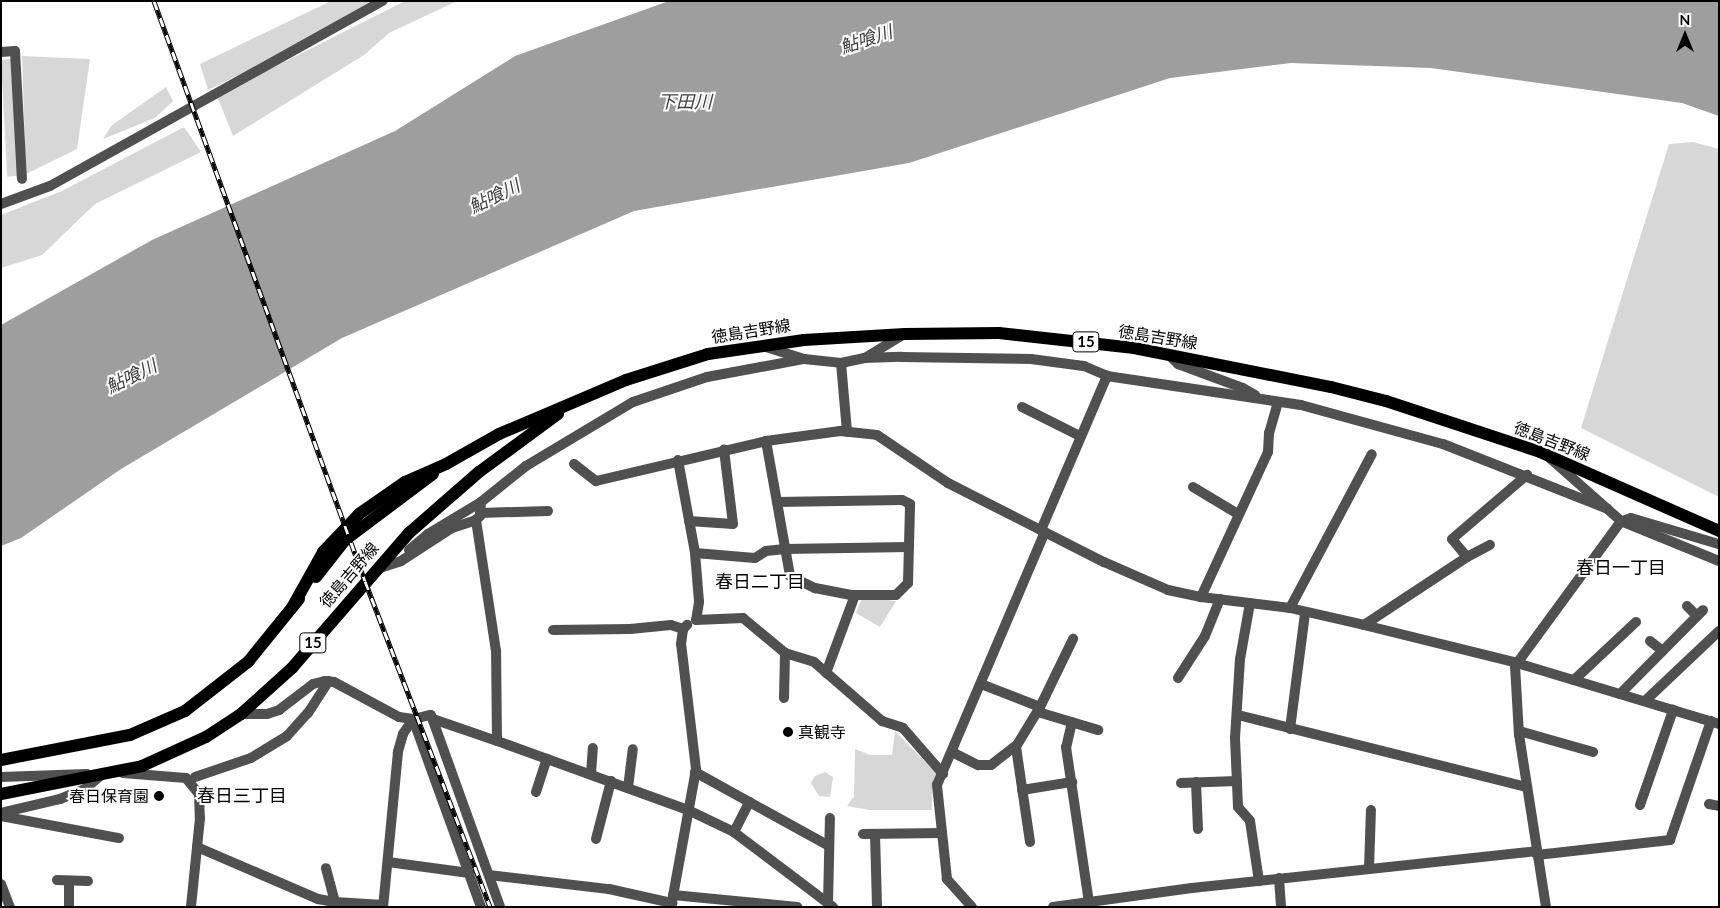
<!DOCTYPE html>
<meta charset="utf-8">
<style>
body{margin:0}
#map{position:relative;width:1720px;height:908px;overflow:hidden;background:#fff;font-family:Lato,"Noto Sans JP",sans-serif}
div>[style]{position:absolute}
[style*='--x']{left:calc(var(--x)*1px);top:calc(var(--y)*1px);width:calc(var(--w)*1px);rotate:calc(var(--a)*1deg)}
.green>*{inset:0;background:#d7d7d7;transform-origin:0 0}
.water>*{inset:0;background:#9e9e9e}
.minor>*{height:10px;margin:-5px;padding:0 5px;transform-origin:5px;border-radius:5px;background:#505050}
.tertiary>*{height:10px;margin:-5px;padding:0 5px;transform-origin:5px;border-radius:5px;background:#505050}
.primary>*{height:12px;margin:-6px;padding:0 6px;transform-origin:6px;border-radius:6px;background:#000}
.rail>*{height:5px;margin-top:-2.5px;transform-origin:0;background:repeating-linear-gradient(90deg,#fff 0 9px,#000 0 18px);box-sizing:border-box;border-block:1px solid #000}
.dots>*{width:14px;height:14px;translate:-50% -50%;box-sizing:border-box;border:2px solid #fff;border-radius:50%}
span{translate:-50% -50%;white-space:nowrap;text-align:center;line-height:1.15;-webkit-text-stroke:4px #fff;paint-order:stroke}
.shield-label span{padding:1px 4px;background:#fff;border:1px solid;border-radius:4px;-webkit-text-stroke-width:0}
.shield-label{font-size:15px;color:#000;font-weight:700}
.street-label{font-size:16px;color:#000}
.poi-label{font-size:16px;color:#000}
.left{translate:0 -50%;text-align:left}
.right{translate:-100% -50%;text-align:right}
.water-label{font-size:18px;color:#3f3f3f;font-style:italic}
.neighbourhood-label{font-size:18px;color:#000}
.frame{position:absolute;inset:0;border:2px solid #000;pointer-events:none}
.north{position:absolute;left:1660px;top:10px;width:50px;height:50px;-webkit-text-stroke:4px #fff;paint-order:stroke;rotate:0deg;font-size:14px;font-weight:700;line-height:20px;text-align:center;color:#000}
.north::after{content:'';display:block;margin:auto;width:18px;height:22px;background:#000;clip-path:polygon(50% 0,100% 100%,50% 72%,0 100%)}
</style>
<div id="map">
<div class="green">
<i style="clip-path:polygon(331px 1px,378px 1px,312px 39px,208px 90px,200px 64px)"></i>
<i style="clip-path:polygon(405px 1px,457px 1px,389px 33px,364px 55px,233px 136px,217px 96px)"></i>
<i style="clip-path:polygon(22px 56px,90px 59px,77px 149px,26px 174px)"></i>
<i style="left:12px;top:59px;width:117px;height:11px;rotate:87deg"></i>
<i style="clip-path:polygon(166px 87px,173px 101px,155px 118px,103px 139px,111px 126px)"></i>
<i style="clip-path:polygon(184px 127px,201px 152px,95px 204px,42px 255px,1px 268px,1px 215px,62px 191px)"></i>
<i style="clip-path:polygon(1693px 142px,1719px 149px,1719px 497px,1581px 428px,1669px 144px)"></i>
<i style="clip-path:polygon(878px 599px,896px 601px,880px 627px,856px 613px,861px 600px)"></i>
<i style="clip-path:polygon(895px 731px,938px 775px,932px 783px,932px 810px,869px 810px,847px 806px,854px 796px,855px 749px,870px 755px,892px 755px)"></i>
<i style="clip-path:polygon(825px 772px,833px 777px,830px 797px,819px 796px,811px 783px,815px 776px)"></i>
</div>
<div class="water">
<i style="clip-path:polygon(669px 1px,1719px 1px,1719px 116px,1682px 103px,1431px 68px,1291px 63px,1170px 78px,909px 163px,634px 211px,342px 338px,121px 469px,21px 538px,1px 546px,1px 325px,152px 240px,395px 131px,515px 56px)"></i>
</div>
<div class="minor">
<i style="--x:1;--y:52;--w:14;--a:-4"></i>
<i style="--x:15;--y:51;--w:128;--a:86.9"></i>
<i style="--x:1;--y:204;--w:52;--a:-20.2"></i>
<i style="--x:50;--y:186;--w:381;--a:-29.1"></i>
<i style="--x:763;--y:346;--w:43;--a:17.6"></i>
<i style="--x:1169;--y:355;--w:13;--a:45"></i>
<i style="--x:1178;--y:364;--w:69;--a:20.3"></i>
<i style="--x:1243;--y:388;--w:14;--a:30"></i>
<i style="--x:865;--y:358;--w:46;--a:-31.6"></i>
<i style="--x:841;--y:363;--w:69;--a:85"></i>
<i style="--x:1278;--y:402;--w:32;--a:106"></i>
<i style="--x:1269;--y:433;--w:19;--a:93"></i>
<i style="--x:1268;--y:452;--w:160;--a:114.8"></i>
<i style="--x:1201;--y:597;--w:90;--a:7"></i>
<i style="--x:1290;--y:608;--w:76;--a:12.9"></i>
<i style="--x:1364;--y:625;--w:158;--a:13.9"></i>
<i style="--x:1517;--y:663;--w:211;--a:16.8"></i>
<i style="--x:1022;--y:407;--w:65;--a:26.6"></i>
<i style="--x:766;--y:441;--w:62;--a:79.8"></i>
<i style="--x:777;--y:502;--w:75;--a:80"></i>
<i style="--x:790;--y:576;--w:28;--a:26"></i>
<i style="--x:815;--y:588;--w:38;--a:11"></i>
<i style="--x:852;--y:595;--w:44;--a:0"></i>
<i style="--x:896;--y:595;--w:17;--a:-45"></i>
<i style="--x:908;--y:583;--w:79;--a:-88.5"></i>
<i style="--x:910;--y:504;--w:9;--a:-153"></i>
<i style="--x:902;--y:500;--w:125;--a:179.1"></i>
<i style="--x:678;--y:460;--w:95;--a:79.6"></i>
<i style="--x:695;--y:553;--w:60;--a:4.8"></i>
<i style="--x:755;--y:558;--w:13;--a:-32"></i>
<i style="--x:766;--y:551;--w:19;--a:-6"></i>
<i style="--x:785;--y:549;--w:124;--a:-0.9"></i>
<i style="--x:574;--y:464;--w:28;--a:38"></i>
<i style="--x:596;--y:481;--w:175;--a:-13.2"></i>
<i style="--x:766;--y:441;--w:75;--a:-7.7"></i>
<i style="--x:840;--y:431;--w:37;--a:6"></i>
<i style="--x:877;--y:435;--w:86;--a:34.1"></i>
<i style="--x:948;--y:483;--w:175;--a:26.9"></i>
<i style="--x:1104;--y:562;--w:70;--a:23.6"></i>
<i style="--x:1168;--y:590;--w:34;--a:12"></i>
<i style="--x:1193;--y:487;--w:52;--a:31"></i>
<i style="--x:480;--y:513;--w:68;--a:-1.7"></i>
<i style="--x:1625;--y:520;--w:6;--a:-18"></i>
<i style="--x:1631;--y:518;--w:92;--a:16.5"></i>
<i style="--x:689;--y:521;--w:44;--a:3.9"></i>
<i style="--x:733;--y:524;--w:75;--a:-96.9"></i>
<i style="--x:1621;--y:521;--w:106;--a:22.2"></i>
<i style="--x:1041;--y:530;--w:168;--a:-66.8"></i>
<i style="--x:409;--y:550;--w:25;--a:-40"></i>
<i style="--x:428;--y:534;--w:62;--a:-31.1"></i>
<i style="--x:695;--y:553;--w:49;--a:85.3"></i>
<i style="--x:699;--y:602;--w:18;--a:99"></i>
<i style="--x:696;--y:620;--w:47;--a:-2.4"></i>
<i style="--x:743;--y:618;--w:55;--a:39.8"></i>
<i style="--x:785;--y:653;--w:30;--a:17"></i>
<i style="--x:814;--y:662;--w:90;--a:40.9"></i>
<i style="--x:882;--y:721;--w:22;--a:18"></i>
<i style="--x:903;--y:728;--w:61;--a:49"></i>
<i style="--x:1467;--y:557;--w:26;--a:-28"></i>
<i style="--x:377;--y:569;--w:25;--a:-18"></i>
<i style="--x:401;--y:561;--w:61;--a:-32.9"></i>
<i style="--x:452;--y:528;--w:25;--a:-18"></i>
<i style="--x:1250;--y:603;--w:57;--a:100.1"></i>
<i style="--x:1240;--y:659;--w:79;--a:93.6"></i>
<i style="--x:1235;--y:738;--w:69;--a:87.5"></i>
<i style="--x:1238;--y:807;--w:18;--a:49"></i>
<i style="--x:1250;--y:821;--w:61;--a:81.5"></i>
<i style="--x:1687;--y:606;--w:14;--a:45"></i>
<i style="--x:1290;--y:608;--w:174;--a:-62"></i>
<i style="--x:1364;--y:625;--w:123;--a:-33.4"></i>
<i style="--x:1467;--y:557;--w:23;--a:-130"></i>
<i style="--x:1452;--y:539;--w:99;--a:-40.5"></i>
<i style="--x:553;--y:630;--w:77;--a:-0.7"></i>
<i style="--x:630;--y:629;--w:41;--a:-5.6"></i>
<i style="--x:671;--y:625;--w:13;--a:18"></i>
<i style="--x:683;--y:629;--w:6;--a:-45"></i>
<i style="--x:1650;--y:641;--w:16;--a:38"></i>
<i style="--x:826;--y:673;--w:83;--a:-69.6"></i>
<i style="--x:1178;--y:678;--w:50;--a:-57.3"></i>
<i style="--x:1205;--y:636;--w:40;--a:-68"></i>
<i style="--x:1574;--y:680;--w:85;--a:-43.1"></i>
<i style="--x:1620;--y:694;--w:118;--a:-45.3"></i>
<i style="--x:784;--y:698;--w:45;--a:-88.7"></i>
<i style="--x:1645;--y:701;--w:102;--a:-43.4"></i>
<i style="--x:1040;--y:707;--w:76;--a:-64.1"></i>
<i style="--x:1038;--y:712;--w:63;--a:16.7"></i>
<i style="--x:241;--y:714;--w:26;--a:0"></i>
<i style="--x:267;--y:714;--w:13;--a:-18"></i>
<i style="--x:279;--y:710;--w:43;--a:-37.4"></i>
<i style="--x:313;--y:684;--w:12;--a:-14"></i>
<i style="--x:325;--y:681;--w:9;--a:6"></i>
<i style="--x:334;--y:682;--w:74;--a:28.3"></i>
<i style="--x:399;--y:717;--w:14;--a:8"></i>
<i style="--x:413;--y:719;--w:18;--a:124"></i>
<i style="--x:403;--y:734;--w:19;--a:106"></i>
<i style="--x:398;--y:752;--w:156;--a:95.5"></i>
<i style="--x:1238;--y:715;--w:298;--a:14"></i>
<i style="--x:433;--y:719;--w:68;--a:19"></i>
<i style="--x:1072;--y:722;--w:26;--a:103"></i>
<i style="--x:1066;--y:747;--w:157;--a:81.6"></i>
<i style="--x:1290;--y:729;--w:117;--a:-82.6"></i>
<i style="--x:1519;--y:731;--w:77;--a:15.8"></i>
<i style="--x:1016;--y:747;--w:96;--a:81.6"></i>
<i style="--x:952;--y:752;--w:29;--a:27"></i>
<i style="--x:978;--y:765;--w:13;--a:0"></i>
<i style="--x:991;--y:765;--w:33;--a:-38"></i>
<i style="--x:1017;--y:745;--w:44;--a:-58.8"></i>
<i style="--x:1040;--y:707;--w:63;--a:-158.7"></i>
<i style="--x:695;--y:772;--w:153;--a:28.9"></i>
<i style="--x:123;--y:773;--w:63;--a:4.5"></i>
<i style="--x:186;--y:778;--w:21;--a:51"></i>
<i style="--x:199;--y:794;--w:24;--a:88"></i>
<i style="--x:200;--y:818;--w:89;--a:95.8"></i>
<i style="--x:591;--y:774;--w:26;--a:-86"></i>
<i style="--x:1;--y:777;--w:86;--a:-2"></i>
<i style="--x:195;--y:777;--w:59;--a:-18.7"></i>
<i style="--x:251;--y:758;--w:42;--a:-31.4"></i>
<i style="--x:287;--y:736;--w:31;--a:-48"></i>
<i style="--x:308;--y:713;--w:38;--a:-57"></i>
<i style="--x:1196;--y:782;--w:47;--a:87.6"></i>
<i style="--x:1181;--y:783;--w:56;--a:-2"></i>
<i style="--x:628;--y:788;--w:39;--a:-83"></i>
<i style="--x:1022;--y:790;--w:51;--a:-9.1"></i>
<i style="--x:536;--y:792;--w:35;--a:-72"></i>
<i style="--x:1709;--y:804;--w:10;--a:11"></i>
<i style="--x:1640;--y:805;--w:101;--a:-70.8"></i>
<i style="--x:1;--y:813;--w:61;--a:-13.3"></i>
<i style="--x:60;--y:799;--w:27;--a:-22"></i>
<i style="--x:85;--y:789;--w:20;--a:-41"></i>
<i style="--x:1;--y:816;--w:120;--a:10.6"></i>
<i style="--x:734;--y:832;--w:34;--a:-63"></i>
<i style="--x:863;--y:834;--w:79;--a:-0.7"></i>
<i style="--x:875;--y:834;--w:73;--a:88.4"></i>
<i style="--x:596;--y:839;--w:60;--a:-75.5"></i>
<i style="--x:197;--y:847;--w:132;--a:23.3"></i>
<i style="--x:318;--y:899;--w:17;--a:10"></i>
<i style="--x:335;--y:902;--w:35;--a:-105"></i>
<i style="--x:1537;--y:855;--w:134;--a:-6.4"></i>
<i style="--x:1670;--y:840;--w:126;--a:-71"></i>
<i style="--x:388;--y:862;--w:82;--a:7.7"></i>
<i style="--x:1369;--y:869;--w:59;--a:-88.1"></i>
<i style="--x:489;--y:875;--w:121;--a:6.7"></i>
<i style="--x:609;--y:889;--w:65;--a:12.5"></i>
<i style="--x:1279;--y:878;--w:29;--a:86"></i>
<i style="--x:57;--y:880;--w:31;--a:2"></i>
<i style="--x:69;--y:881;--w:26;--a:90"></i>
<i style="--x:1;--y:884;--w:25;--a:69"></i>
<i style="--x:673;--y:895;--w:125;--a:5.5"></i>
<i style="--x:828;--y:903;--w:85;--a:-88.7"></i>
<i style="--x:334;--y:907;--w:5;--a:-79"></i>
<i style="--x:335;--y:902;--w:48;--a:3.6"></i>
<i style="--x:671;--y:907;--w:140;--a:-79.7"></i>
<i style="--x:696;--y:769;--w:126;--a:-96.8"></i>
<i style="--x:681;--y:644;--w:15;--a:-82"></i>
<i style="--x:833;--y:907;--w:124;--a:-142.9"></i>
<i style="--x:734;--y:832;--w:51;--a:-154.4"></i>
<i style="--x:688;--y:810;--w:203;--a:-160.1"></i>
<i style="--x:497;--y:741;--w:90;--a:-90.6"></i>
<i style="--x:496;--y:651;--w:133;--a:-98.7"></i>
<i style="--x:476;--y:520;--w:6;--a:-45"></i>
<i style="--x:480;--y:516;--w:14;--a:-86"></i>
<i style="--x:481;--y:502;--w:58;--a:-38.7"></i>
<i style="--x:526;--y:466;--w:125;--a:-30.9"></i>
<i style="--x:633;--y:402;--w:78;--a:-18.7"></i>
<i style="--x:707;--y:377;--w:99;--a:-10.5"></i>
<i style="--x:804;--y:359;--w:37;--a:6"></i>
<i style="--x:841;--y:363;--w:24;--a:-12"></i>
<i style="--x:864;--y:358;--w:37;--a:-2"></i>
<i style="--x:901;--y:357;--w:130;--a:0.9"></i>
<i style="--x:1031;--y:359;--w:53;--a:7.5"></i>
<i style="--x:1084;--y:366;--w:25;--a:23"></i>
<i style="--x:1107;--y:376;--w:196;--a:8.5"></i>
<i style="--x:1301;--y:405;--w:147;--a:15.4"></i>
<i style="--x:1443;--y:444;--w:177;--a:21.5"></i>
<i style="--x:972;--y:907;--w:38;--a:-132"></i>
<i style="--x:947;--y:879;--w:95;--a:-96.1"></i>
<i style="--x:937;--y:785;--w:275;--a:-66.9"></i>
<i style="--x:1053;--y:907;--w:140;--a:-7.8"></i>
<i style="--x:1192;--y:888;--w:347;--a:-6.1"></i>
<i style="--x:1546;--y:907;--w:174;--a:-98.9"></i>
<i style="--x:1519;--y:735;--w:69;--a:-93.3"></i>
<i style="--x:1515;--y:666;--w:180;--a:-53.8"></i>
<i style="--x:1621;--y:521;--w:94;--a:-138.5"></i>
</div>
<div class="tertiary">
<i style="--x:481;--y:907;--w:200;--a:-109.9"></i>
<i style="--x:413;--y:719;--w:18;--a:-13"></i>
<i style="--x:431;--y:715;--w:204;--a:70.2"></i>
</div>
<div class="primary">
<i style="--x:316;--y:577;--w:47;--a:-51.9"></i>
<i style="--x:345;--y:540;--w:110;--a:-36.9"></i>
<i style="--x:293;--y:606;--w:62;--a:-60.9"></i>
<i style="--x:323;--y:552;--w:52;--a:-46.5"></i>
<i style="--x:359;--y:514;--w:56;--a:-34.8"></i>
<i style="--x:405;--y:482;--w:45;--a:-23.7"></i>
<i style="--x:446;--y:464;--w:61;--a:-29.5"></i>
<i style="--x:499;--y:434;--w:138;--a:-23"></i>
<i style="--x:626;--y:380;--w:86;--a:-17.6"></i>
<i style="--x:708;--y:354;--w:97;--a:-8.3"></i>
<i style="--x:804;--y:340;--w:101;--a:-3.4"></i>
<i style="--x:905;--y:334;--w:94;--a:-0.6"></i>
<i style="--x:999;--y:333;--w:136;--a:6.3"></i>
<i style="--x:1134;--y:348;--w:201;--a:11.2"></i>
<i style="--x:1331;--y:387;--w:57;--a:14.3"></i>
<i style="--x:1386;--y:401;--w:162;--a:18.3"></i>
<i style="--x:1540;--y:452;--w:196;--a:23.8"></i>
<i style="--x:1;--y:760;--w:131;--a:-11"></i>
<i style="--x:130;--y:735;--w:60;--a:-23.6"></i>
<i style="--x:185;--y:711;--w:80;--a:-37.9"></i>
<i style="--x:248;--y:662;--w:81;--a:-51"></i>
<i style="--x:1;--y:794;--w:144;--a:-11.2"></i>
<i style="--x:142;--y:766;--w:70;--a:-24.4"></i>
<i style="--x:206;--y:737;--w:42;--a:-33.3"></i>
<i style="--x:241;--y:714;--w:69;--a:-42"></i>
<i style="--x:292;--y:668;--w:179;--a:-49.1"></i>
<i style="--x:409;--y:533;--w:93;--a:-41.1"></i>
<i style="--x:479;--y:472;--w:98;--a:-36.3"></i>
</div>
<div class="rail">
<i style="--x:154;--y:1;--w:617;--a:70.01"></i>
<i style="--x:365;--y:581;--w:349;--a:69"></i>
</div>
<div class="dots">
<i style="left:788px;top:732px;background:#000"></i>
<i style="left:159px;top:796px;background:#000"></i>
</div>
<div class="shield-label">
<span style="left:1086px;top:342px">15</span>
<span style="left:313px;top:643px">15</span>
</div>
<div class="street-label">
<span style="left:751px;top:331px;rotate:-9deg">徳島吉野線</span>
<span style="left:1158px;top:337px;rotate:9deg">徳島吉野線</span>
<span style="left:1552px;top:441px;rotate:21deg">徳島吉野線</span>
<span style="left:349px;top:575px;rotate:-49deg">徳島吉野線</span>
</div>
<div class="poi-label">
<span class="left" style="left:798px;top:732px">真観寺</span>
<span class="right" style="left:149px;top:796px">春日保育園</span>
</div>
<div class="water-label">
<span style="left:866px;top:39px;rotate:-18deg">鮎喰川</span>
<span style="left:685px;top:101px">下田川</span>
<span style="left:494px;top:196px;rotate:-26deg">鮎喰川</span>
<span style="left:131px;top:376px;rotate:-26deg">鮎喰川</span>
</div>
<div class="neighbourhood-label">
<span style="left:1621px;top:567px">春日一丁目</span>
<span style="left:760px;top:581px">春日二丁目</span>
<span style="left:242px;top:795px">春日三丁目</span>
</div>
<div class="frame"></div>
<div class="north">N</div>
</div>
